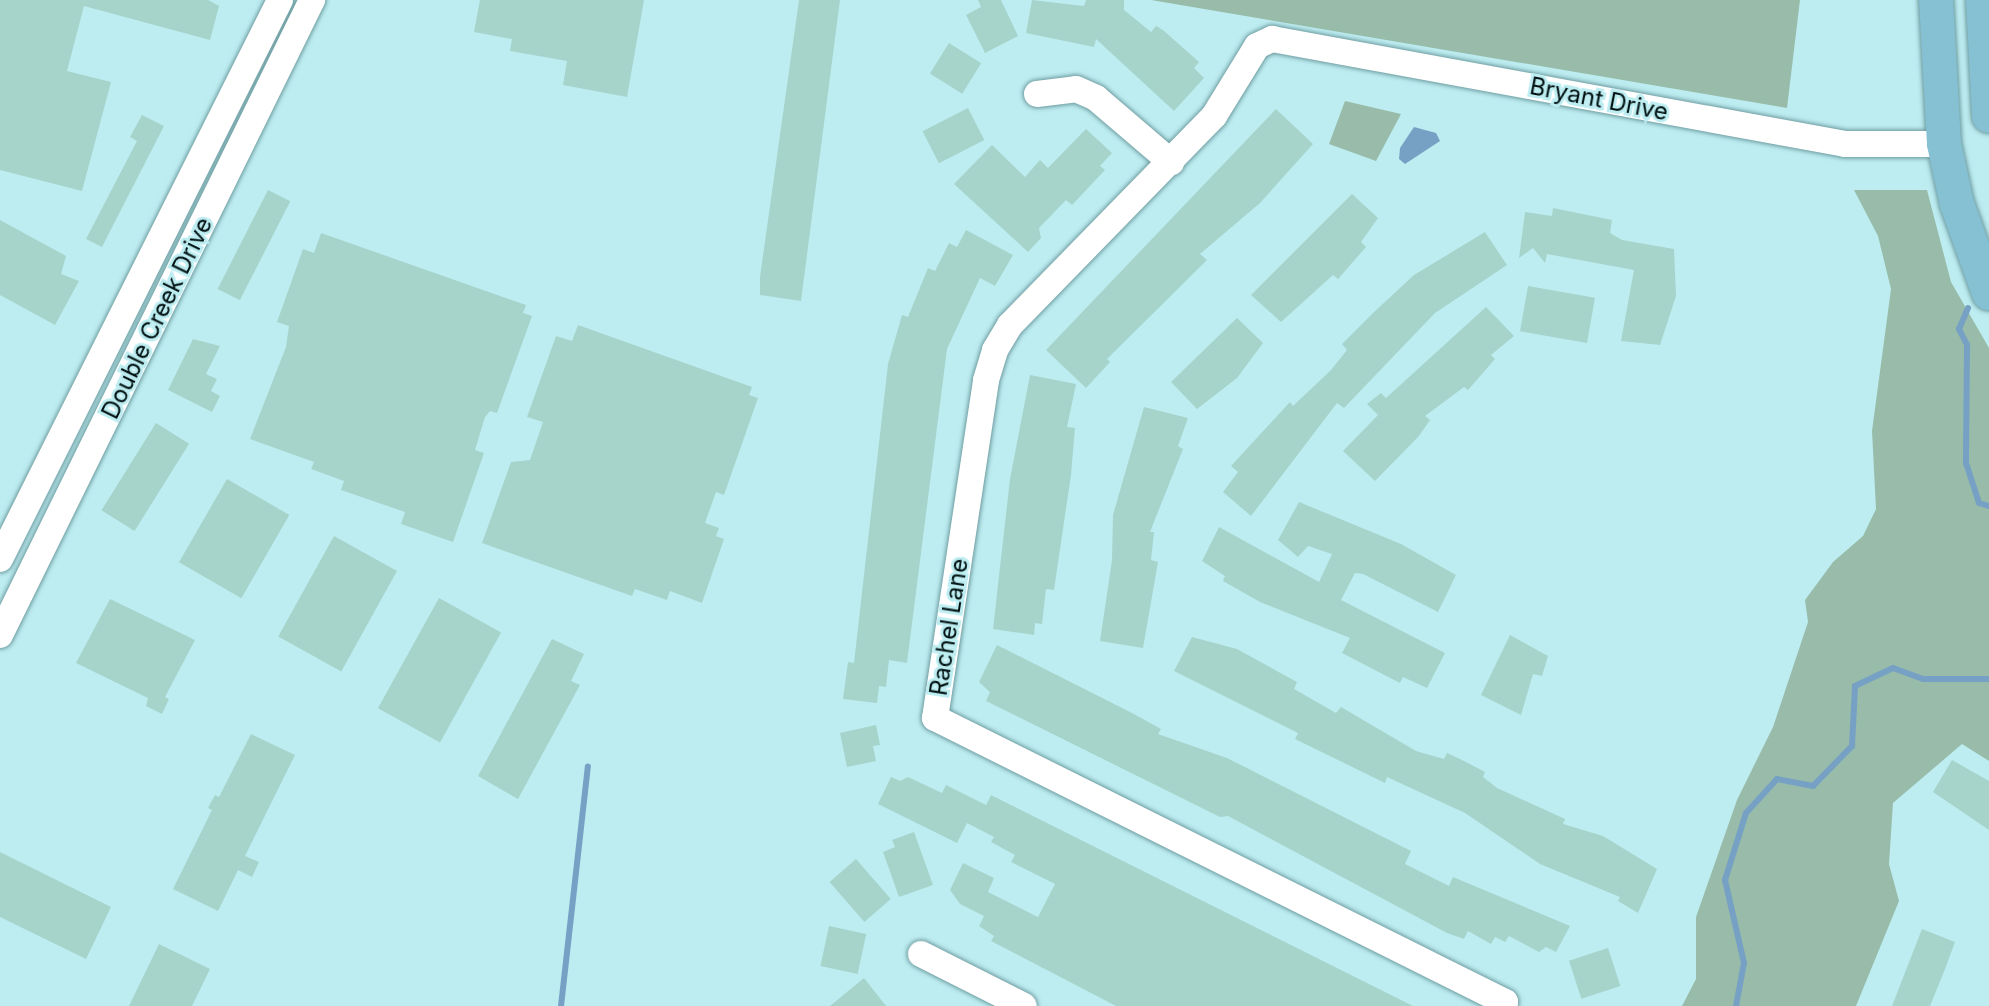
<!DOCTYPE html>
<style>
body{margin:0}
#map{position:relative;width:1989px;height:1006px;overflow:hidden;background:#bdedf1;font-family:Inter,sans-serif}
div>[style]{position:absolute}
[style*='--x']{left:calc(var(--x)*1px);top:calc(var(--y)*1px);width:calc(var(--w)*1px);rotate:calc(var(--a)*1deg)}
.green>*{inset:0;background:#98bca9}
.water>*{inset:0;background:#76a1c4}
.stream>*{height:6px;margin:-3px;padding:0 3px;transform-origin:3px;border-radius:3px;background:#76a1c4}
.building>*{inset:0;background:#a6d4cb;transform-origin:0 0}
.roads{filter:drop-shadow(0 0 2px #6f9da1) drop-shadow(0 0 2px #6f9da1)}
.minor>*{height:26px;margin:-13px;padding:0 13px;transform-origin:13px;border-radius:13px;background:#fff}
.major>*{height:34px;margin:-17px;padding:0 17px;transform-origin:17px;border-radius:17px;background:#86c0d3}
span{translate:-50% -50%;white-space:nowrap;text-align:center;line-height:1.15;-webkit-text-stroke:6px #bdedf1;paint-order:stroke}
.street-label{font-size:24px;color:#011011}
</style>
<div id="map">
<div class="green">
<i style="clip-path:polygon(1151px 0,1800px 0,1787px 108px)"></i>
<i style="clip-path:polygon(1345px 101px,1401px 114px,1376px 161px,1329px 144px)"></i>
<i style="clip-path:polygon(1854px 190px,1927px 190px,1951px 282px,1989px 348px,1989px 761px,1962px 744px,1893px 803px,1889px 864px,1899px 901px,1856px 1006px,1682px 1006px,1696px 979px,1696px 917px,1737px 800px,1773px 727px,1808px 622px,1805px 600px,1833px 562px,1863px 536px,1876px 509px,1872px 431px,1891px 289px,1878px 236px)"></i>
</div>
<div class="water">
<i style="clip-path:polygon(1414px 127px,1436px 133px,1440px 141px,1405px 164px,1399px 159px,1400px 148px)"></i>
</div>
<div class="stream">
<i style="--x:1968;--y:308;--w:23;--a:113"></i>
<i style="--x:1959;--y:329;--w:18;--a:63"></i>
<i style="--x:1967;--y:345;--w:118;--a:90.5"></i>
<i style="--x:1966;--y:463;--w:42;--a:72"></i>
<i style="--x:1979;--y:503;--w:10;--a:17"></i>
<i style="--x:561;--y:1006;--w:241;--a:-83.6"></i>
<i style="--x:1736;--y:1006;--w:44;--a:-79.5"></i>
<i style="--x:1744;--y:963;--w:85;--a:-102.9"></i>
<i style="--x:1725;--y:880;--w:70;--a:-72.6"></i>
<i style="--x:1746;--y:813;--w:46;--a:-47.6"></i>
<i style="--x:1777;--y:779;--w:37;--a:11"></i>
<i style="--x:1813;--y:786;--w:56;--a:-45.7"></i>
<i style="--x:1852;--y:746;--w:60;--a:-87.1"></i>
<i style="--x:1855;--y:686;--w:42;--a:-25.3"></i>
<i style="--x:1893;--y:668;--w:32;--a:20"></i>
<i style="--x:1923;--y:679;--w:66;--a:0"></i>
</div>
<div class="building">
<i style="clip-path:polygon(0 0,208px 0,219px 6px,210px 40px,84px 6px,67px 71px,111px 82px,82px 191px,0 170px)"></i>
<i style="clip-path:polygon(480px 0,644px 0,627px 97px,563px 85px,567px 61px,510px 51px,512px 39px,474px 32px)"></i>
<i style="clip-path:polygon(799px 0,840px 0,801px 301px,760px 295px,760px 277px)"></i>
<i style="clip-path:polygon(978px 0,1001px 0,1018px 36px,985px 53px,966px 15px,981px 7px)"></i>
<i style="clip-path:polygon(1032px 0,1084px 6px,1086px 0,1124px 0,1124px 10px,1151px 32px,1156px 26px,1163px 30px,1199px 62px,1194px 68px,1204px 78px,1174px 111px,1096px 39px,1094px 47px,1026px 33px)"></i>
<i style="left:949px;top:43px;width:38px;height:36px;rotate:32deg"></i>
<i style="left:968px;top:108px;width:36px;height:51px;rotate:63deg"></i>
<i style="clip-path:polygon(1276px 109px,1313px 144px,1260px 203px,1200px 254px,1207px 260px,1107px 359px,1110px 362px,1086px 388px,1046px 350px)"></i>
<i style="clip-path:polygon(142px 115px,164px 126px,102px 247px,86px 239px,137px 141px,130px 137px)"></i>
<i style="clip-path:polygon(1086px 129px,1112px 153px,1100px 166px,1105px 170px,1072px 205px,1066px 200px,1039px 228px,1041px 238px,1028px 252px,954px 184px,992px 145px,1025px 177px,1040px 160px,1048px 168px)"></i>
<i style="left:268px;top:190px;width:25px;height:111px;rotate:27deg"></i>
<i style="clip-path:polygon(1352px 194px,1378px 218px,1361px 242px,1366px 247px,1338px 279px,1333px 275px,1281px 322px,1251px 295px)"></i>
<i style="clip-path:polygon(1553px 208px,1612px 220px,1610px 233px,1622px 240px,1674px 249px,1676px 296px,1660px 345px,1621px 341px,1634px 270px,1547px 254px,1545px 263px,1533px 248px,1519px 258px,1525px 212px,1552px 216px)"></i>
<i style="clip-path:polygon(0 220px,66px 256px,61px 274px,79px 281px,55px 325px,0 295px)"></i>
<i style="clip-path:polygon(966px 230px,1013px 255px,995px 286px,980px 278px,947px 349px,907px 663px,889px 660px,886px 687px,879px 686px,877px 703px,843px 699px,848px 662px,854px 663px,888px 364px,902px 315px,908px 317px,928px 268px,935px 271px,949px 243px,957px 247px)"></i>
<i style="clip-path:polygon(1485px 232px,1507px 265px,1435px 313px,1344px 408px,1337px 403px,1251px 516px,1223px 492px,1238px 472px,1231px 466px,1290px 402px,1293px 406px,1331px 370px,1347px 350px,1342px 344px,1373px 313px,1414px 275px)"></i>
<i style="clip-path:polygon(321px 233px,526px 305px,523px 313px,532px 316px,497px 413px,490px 411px,485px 417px,475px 450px,484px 453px,453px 542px,401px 524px,405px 512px,341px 490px,344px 481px,311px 469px,314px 462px,250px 439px,286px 347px,289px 326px,277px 322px,303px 249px,314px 253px)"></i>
<i style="left:1528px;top:286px;width:68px;height:46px;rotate:10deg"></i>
<i style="clip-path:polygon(1486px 307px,1514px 336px,1491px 355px,1495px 359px,1468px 390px,1464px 387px,1425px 416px,1430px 420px,1419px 436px,1375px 481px,1343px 451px,1378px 415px,1367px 404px,1381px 393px,1386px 398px)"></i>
<i style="clip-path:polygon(1237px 318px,1263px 343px,1237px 378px,1197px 409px,1171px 382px)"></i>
<i style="clip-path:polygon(578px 325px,752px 387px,749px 395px,758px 398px,724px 495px,716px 492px,705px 523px,719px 528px,716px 536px,724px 539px,702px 603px,670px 591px,667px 600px,635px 589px,632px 596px,482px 543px,511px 462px,530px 460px,543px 422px,527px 417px,556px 336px,572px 341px)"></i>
<i style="clip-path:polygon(193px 339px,220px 346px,206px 374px,217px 379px,211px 391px,220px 396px,212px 412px,168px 390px)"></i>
<i style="clip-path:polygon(1030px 375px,1076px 384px,1067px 427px,1075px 428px,1071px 475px,1054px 590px,1046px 589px,1042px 624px,1035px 623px,1034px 635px,993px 629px,1010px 479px)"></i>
<i style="clip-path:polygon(1144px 407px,1188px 418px,1178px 446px,1183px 449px,1150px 532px,1154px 532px,1151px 560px,1158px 562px,1143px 648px,1100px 641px,1112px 560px,1113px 515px)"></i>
<i style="left:156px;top:423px;width:39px;height:103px;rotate:32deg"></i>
<i style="left:227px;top:479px;width:72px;height:96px;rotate:30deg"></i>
<i style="clip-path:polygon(1299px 502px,1401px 544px,1456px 575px,1438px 612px,1363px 574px,1355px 573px,1341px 600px,1445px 653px,1427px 688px,1403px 677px,1400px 683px,1342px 653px,1350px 638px,1260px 602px,1223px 581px,1225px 576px,1202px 561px,1219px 527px,1319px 582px,1332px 554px,1308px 546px,1298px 557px,1278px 540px)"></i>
<i style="left:334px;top:536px;width:72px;height:115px;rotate:29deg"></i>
<i style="left:439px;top:598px;width:71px;height:126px;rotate:29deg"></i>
<i style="clip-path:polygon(110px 599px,195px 640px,165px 697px,169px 699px,162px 714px,146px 706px,148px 698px,76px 663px)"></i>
<i style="clip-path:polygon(1510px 635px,1548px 656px,1542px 676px,1533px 674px,1521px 715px,1481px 695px)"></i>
<i style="clip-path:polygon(1192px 637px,1237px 649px,1297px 682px,1294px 689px,1336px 713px,1341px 707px,1416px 751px,1444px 759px,1447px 753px,1464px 761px,1485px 772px,1483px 777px,1497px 788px,1565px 819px,1563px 824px,1603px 836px,1657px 869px,1638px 913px,1618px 901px,1620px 897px,1540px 864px,1465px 813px,1387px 777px,1385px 783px,1295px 739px,1298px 733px,1174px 671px)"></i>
<i style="clip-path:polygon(552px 639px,584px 654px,571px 681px,580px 685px,518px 799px,478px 776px)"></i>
<i style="clip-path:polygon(997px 645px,1134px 714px,1161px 729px,1158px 734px,1227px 758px,1411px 851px,1405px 864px,1449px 886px,1453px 877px,1570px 926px,1556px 952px,1546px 947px,1539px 952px,1509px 936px,1505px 942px,1495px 937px,1491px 944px,1468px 931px,1464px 939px,1447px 933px,1228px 816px,1220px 817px,986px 701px,990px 692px,979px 682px)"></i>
<i style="clip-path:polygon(876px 725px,880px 745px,873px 746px,876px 761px,847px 767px,840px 733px)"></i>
<i style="clip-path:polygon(251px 734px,295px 755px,245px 856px,259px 862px,252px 877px,238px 870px,218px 911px,173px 889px,212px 810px,208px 808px,215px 795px,219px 797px)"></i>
<i style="clip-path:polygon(1952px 760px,1989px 781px,1989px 830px,1933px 792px)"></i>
<i style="clip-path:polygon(891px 777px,900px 781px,908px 777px,942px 793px,946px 785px,986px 805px,991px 795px,1413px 1006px,1116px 1006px,991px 941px,994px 936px,979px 926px,984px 916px,960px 904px,950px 890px,963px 863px,994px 878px,988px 892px,1038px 917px,1055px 884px,1011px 862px,1015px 855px,991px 842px,994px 837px,967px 823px,957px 843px,878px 804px)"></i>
<i style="clip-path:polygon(914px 832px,933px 885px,899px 897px,883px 852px,895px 847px,892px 840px)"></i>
<i style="clip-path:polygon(0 852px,111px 907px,86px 959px,0 917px)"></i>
<i style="left:856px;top:859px;width:53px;height:35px;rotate:49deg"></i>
<i style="left:829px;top:926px;width:38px;height:41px;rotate:12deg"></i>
<i style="clip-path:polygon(1922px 929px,1955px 942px,1945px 969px,1930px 1006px,1892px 1006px)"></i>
<i style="clip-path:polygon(159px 944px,210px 969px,192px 1006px,129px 1006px)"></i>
<i style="left:1608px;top:948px;width:40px;height:41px;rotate:72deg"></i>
<i style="clip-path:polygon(864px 978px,886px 1006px,830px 1006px)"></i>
</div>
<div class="roads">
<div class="minor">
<i style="--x:1037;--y:94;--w:39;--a:-7"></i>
<i style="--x:1076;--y:89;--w:22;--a:24"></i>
<i style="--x:1096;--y:98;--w:99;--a:40.5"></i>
<i style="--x:0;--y:559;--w:625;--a:-63.39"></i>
<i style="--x:0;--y:635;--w:708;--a:-63.83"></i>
<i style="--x:921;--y:954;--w:115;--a:26.8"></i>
<i style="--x:1502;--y:1006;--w:5;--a:-53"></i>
<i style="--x:1505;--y:1002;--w:637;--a:-153.52"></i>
<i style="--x:935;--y:718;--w:342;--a:-81.4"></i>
<i style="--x:986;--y:380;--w:31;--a:-73"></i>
<i style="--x:995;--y:350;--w:29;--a:-59"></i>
<i style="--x:1010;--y:325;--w:292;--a:-45.7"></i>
<i style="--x:1214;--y:116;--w:82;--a:-58.4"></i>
<i style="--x:1257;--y:46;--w:17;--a:-25"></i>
<i style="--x:1272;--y:39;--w:583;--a:10.38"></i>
<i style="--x:1845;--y:144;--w:99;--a:0"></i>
</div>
<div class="major">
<i style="--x:1936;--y:0;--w:144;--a:86.8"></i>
<i style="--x:1944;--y:144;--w:61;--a:77.8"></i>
<i style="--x:1957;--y:204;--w:95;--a:70.2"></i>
<i style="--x:1983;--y:0;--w:116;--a:87"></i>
</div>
</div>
<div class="street-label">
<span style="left:1599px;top:99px;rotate:11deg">Bryant Drive</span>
<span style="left:157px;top:318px;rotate:-64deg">Double Creek Drive</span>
<span style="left:949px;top:627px;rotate:-81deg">Rachel Lane</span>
</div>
</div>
